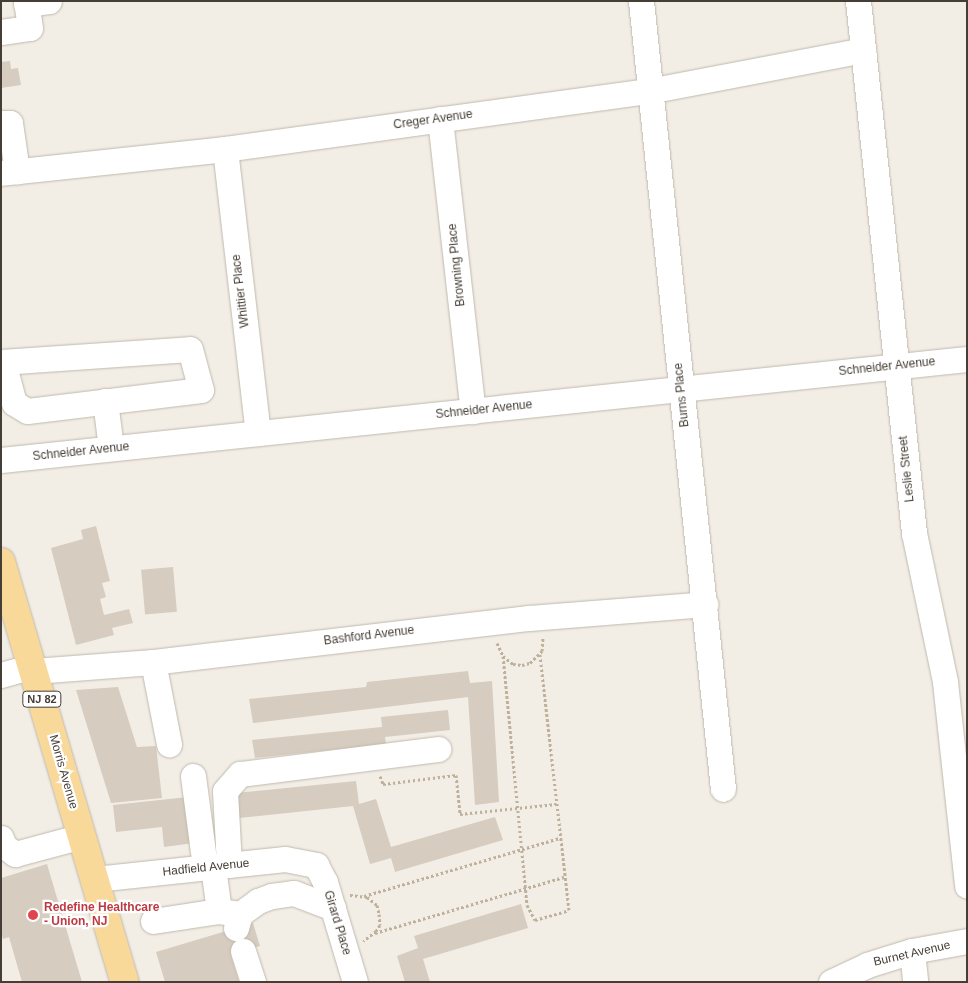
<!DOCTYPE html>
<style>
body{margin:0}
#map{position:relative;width:968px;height:983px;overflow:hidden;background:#f2eee6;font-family:Helvetica,sans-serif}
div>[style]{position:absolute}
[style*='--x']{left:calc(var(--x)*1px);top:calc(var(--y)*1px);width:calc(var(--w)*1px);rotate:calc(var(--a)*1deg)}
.building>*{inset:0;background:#d6ccbf;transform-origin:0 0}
.path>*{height:3px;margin-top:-1.5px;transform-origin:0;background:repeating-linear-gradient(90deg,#beb09b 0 2.5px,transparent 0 5px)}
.roads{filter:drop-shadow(0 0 1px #c0b8ac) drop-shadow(0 0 1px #c0b8ac)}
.minor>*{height:25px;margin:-12.5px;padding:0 12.5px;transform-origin:12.5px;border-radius:12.5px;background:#fff}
.major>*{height:28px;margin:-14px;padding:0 14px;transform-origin:14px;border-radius:14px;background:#f9d999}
.dots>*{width:14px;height:14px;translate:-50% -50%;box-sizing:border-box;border:2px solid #fff;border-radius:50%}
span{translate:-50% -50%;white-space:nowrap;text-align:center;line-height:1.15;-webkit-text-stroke:4.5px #fff;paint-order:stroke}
.shield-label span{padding:1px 4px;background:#fff;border:1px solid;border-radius:4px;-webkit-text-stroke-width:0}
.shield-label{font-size:11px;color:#453e36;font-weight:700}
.street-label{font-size:12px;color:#453e36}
.health-label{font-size:12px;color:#be3a42;font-weight:700}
.left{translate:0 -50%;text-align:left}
.frame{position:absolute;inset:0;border:2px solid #453e36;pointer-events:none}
</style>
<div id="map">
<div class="building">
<i style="clip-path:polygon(10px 61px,11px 69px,18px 68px,21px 85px,1px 88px,1px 62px)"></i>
<i style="clip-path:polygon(96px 526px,110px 581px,102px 583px,106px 597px,100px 599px,104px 615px,129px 609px,133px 623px,112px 628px,114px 635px,76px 645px,51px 548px,83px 539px,81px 530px)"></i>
<i style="left:173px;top:567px;width:45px;height:32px;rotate:85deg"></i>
<i style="clip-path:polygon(468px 671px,470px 683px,492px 681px,499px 802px,475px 805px,468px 697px,253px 723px,249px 699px,366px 687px,367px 682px)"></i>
<i style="clip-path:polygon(118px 687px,137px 747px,156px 746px,162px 798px,111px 803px,76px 690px)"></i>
<i style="clip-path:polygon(448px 710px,450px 730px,385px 737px,386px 744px,255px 758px,252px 740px,382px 727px,381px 717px)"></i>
<i style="clip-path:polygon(356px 781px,359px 804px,376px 799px,391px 847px,495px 817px,503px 840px,395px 872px,391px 858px,370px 864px,353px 806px,239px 818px,236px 793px)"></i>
<i style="clip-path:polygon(188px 797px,194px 843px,164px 847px,162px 827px,116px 832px,113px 805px)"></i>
<i style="clip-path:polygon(47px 864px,82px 982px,22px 982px,9px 937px,3px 939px,1px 933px,1px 878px)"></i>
<i style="clip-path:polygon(521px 904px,528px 928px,423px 959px,430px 982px,405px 982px,397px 956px,418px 948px,414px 936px)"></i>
<i style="clip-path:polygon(253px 923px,260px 946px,231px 955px,239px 982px,165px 982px,156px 952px)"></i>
</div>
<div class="path">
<i style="--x:497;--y:643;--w:14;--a:65"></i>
<i style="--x:503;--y:656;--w:13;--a:39"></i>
<i style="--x:513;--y:664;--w:9;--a:6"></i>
<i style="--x:522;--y:665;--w:8;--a:-14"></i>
<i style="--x:530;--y:663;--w:17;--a:-45"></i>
<i style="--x:542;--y:651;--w:14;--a:-86"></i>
<i style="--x:503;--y:656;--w:250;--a:84.5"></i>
<i style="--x:527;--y:905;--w:17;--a:62"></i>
<i style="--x:535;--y:920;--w:35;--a:-16"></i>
<i style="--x:569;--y:910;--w:258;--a:-96.5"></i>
<i style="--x:380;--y:776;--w:9;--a:69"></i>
<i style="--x:383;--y:784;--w:74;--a:-7"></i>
<i style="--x:456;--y:775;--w:39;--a:84"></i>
<i style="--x:460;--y:814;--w:97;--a:-5.9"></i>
<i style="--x:350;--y:895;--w:17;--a:7"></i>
<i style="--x:367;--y:897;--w:13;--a:39"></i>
<i style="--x:377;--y:905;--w:9;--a:77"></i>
<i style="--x:379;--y:914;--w:11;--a:85"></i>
<i style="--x:380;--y:925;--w:7;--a:124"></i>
<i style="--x:376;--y:931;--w:16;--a:142"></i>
<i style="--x:364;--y:896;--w:204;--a:-16.5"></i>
<i style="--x:375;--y:933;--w:197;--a:-16.5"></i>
</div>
<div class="roads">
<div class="minor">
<i style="--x:641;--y:1;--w:792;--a:84.06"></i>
<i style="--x:858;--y:1;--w:535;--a:83.99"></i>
<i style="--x:914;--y:533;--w:152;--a:78.2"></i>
<i style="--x:945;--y:682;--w:205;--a:83.8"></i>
<i style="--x:26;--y:4;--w:23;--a:-7"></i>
<i style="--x:1;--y:32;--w:29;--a:-8"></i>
<i style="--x:30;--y:28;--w:27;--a:-98"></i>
<i style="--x:440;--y:119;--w:294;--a:83.6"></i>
<i style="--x:1;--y:123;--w:9;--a:0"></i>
<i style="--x:10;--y:123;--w:49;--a:81.7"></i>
<i style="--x:225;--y:149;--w:286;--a:83.4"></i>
<i style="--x:1;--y:173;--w:225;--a:-6.1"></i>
<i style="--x:225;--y:149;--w:428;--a:-7.8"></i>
<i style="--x:649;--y:91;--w:218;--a:-10.8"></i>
<i style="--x:1;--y:362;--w:189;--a:-3.9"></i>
<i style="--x:190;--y:349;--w:42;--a:75"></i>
<i style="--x:201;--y:390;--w:175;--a:173.1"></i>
<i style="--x:27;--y:411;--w:15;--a:-148"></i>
<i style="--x:14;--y:403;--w:42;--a:-105"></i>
<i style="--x:105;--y:401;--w:47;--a:82.7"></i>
<i style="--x:1;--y:460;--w:971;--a:-5.97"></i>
<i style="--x:153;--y:662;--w:84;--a:79"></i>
<i style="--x:34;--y:671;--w:119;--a:-4.3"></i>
<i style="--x:153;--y:662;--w:379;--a:-6.7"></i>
<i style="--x:529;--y:618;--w:177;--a:-4.5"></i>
<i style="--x:1;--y:675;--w:32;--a:-16"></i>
<i style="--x:193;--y:776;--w:92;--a:82.5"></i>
<i style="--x:1;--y:838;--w:9;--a:69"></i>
<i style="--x:4;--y:846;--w:14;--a:36"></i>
<i style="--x:15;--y:854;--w:69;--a:-15"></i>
<i style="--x:229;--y:865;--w:74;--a:-93.1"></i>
<i style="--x:225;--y:791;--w:23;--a:-49"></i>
<i style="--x:240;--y:774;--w:200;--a:-7.2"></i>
<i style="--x:213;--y:867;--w:44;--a:82.2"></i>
<i style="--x:95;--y:879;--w:191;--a:-6"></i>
<i style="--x:285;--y:859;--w:32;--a:11"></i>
<i style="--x:316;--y:865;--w:19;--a:62"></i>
<i style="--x:325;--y:882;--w:104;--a:73.3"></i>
<i style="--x:153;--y:921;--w:67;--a:-8.6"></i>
<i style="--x:219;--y:911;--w:21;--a:8"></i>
<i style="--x:236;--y:928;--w:15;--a:-74"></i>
<i style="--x:240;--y:914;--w:22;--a:-36"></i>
<i style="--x:258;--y:901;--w:15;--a:-20"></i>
<i style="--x:272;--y:896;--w:22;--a:-8"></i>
<i style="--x:294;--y:893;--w:42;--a:21"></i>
<i style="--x:243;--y:951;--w:33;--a:72"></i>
<i style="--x:912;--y:951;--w:31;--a:84"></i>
<i style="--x:831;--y:982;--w:40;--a:-25"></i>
<i style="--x:867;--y:965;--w:47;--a:-17.3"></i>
<i style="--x:912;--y:951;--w:56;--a:-10.3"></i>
</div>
<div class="major">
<i style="--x:1;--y:562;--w:438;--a:73.6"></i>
</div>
</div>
<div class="dots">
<i style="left:33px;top:915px;background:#e0444e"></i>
</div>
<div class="shield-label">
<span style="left:42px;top:699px">NJ 82</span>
</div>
<div class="street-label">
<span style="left:433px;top:120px;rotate:-8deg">Creger Avenue</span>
<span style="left:457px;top:265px;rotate:-96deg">Browning Place</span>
<span style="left:241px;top:291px;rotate:-97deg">Whittier Place</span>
<span style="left:887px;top:367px;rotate:-6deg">Schneider Avenue</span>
<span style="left:682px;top:395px;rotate:-96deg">Burns Place</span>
<span style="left:484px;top:410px;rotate:-6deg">Schneider Avenue</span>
<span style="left:81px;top:452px;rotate:-6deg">Schneider Avenue</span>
<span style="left:907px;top:469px;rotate:-96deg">Leslie Street</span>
<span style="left:369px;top:636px;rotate:-7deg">Bashford Avenue</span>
<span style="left:63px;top:772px;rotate:74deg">Morris Avenue</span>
<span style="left:206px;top:868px;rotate:-6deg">Hadfield Avenue</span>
<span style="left:337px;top:923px;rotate:73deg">Girard Place</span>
<span style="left:912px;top:954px;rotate:-13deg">Burnet Avenue</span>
</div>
<div class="health-label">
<span class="left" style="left:44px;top:915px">Redefine Healthcare<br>- Union, NJ</span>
</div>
<div class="frame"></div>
</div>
